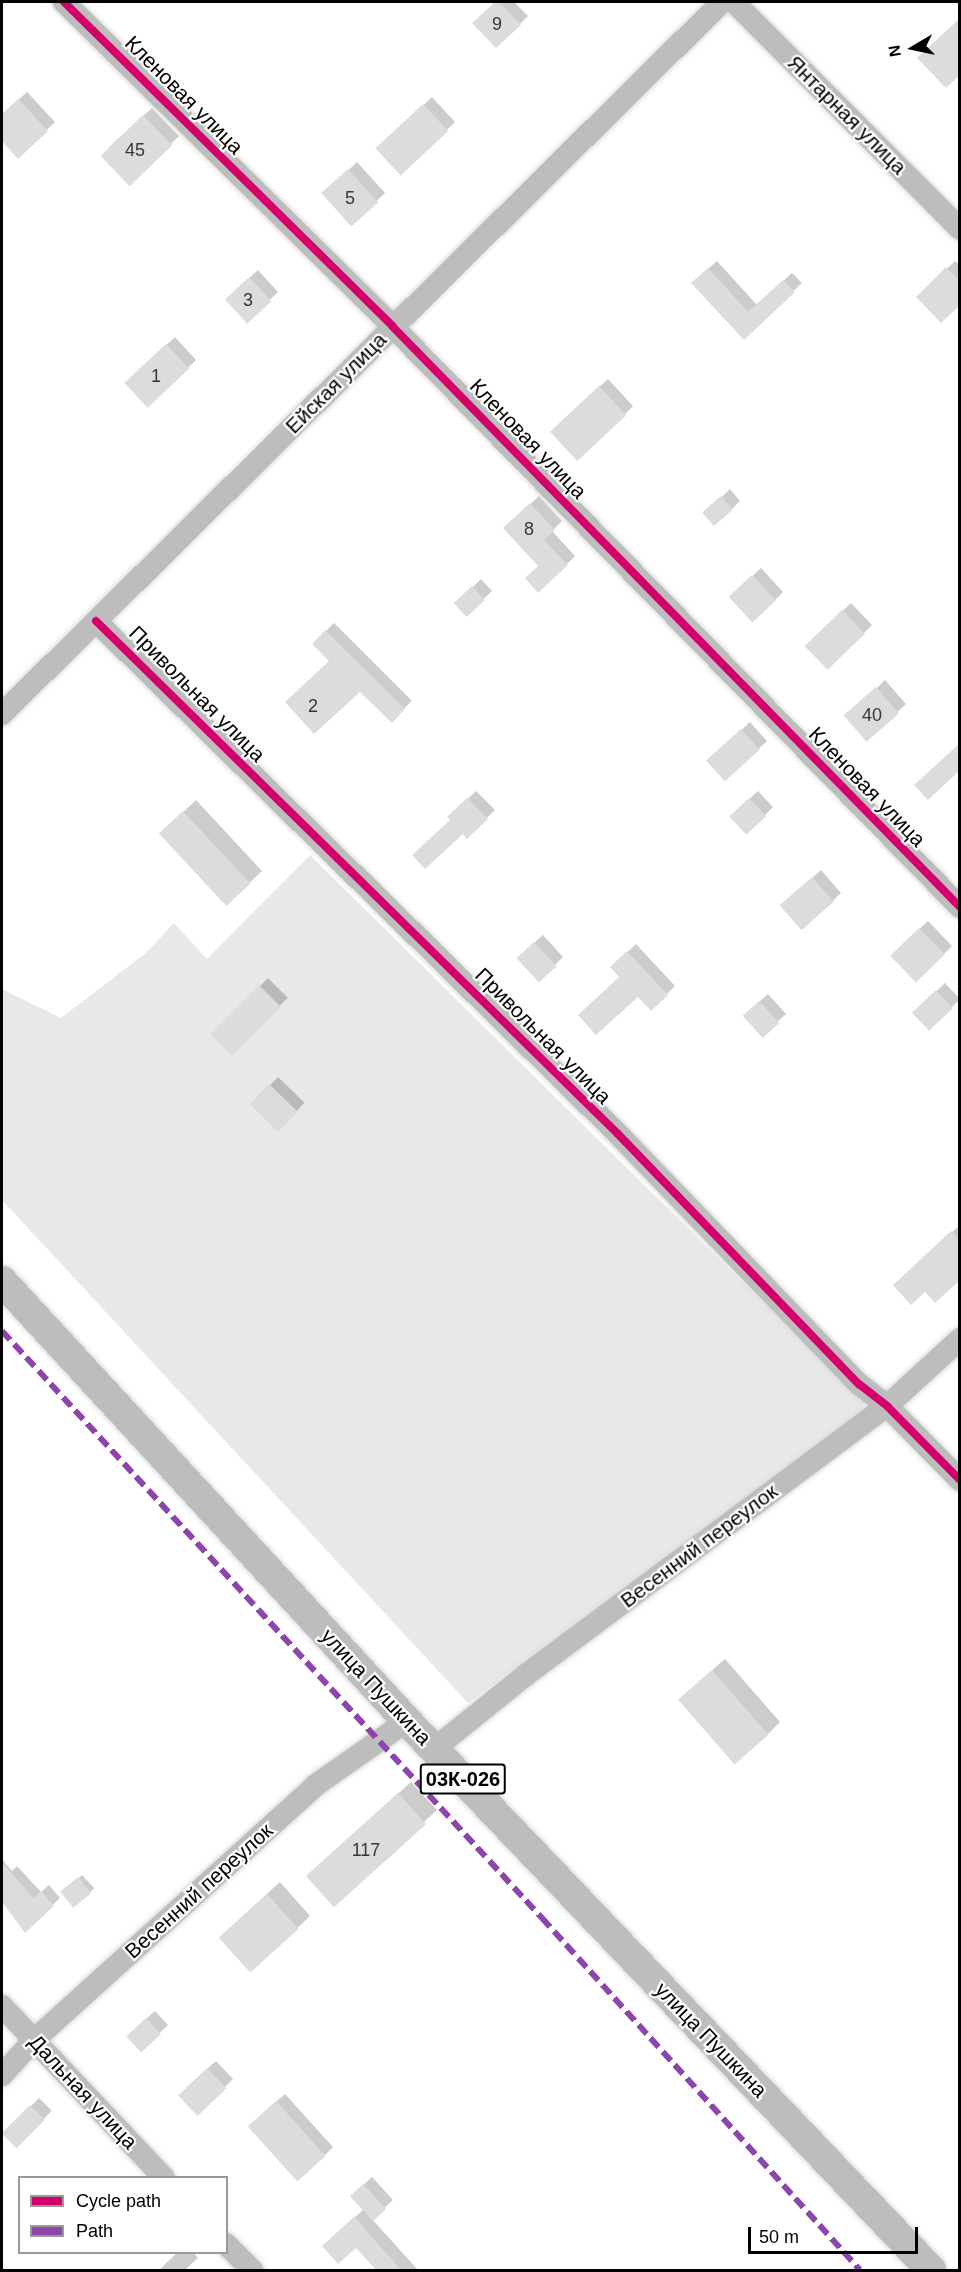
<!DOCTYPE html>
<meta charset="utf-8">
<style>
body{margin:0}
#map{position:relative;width:961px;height:2272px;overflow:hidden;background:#fff;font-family:Arial,sans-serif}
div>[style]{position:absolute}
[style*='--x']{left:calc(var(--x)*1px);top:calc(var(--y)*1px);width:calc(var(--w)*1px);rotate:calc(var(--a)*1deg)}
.green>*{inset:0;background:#e8e8e8}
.shadow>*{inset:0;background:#0003;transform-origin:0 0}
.building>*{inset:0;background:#dcdcdc;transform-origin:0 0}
.roads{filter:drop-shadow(0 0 2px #dbdbdb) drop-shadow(0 0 2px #dbdbdb)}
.minor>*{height:22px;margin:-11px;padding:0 11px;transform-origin:11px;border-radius:11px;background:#bdbdbd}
.major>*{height:30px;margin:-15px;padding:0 15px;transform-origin:15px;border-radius:15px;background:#bdbdbd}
.quiet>*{height:6px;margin-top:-3px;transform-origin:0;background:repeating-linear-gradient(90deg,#8e44ad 0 12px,transparent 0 18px)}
.cycleway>*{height:8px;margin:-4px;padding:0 4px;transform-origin:4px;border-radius:4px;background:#d6006c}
span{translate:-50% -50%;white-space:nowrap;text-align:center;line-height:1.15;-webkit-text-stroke:4.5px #fff;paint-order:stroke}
.number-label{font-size:18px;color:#373737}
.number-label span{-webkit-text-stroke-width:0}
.shield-label span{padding:2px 4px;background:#fff;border:2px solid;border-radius:4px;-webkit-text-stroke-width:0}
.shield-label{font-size:20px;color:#000;font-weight:700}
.street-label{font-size:21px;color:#000}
.frame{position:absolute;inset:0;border:3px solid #000;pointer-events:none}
.legend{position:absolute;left:18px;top:2176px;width:210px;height:78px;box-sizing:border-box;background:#fff;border:2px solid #999;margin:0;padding:8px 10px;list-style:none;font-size:18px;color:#000}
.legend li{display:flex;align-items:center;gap:12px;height:30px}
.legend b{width:30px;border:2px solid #999}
.north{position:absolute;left:883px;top:18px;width:60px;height:60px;-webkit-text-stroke:4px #fff;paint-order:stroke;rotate:261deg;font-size:16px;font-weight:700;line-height:24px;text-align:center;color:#000}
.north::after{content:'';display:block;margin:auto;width:21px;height:27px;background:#000;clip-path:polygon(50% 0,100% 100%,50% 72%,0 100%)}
.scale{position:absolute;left:748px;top:2227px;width:170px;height:27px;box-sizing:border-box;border:3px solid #000;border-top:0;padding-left:8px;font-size:18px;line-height:21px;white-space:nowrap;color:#000;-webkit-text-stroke:4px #fff;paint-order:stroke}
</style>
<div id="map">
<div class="green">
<i style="clip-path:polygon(310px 855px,864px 1402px,863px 1413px,468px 1703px,2px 1200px,2px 989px,61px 1018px,147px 952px,174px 923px,207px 959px)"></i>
</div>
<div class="shadow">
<i style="clip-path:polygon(497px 2px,514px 2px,528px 16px,520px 24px,475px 23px)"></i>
<i style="clip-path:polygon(27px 92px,55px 122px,18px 157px,2px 139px,2px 115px)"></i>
<i style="clip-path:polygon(432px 97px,455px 122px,401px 173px,408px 124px,406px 122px)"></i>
<i style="clip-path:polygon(152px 108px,179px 136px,171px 144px,109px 147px)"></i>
<i style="clip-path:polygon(357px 162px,385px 193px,352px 224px,332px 186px)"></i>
<i style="clip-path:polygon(717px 261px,757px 305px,792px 273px,802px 283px,744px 338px,701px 275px)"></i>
<i style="clip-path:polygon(955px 261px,960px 265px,960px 303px,918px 297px)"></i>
<i style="clip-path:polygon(258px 270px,278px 292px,247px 321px,235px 291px)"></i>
<i style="clip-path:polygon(175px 337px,196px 360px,188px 368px,134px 375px)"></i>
<i style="clip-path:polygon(608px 379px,633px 406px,625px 414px,560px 423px)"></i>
<i style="clip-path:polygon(730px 489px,740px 501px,732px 509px,705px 514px)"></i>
<i style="clip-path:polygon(539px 496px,562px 521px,552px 531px,575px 556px,567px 564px,540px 566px,513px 520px)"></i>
<i style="clip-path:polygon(761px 568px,783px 592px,775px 600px,739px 589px)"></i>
<i style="clip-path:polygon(481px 579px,492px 591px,466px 615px,464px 596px)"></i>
<i style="clip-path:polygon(851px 603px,872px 625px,864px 633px,814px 638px)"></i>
<i style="left:334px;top:623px;width:110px;height:29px;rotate:45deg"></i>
<i style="clip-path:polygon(885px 680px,906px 704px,868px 740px,855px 709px)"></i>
<i style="clip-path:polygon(750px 722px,767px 741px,726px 780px,717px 753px)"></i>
<i style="clip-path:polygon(476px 791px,495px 810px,487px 818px,452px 820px,457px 809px)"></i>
<i style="clip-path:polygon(758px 791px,773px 807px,765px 815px,739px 808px)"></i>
<i style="clip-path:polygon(196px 800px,262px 871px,226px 905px,173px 822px)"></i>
<i style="clip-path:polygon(821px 870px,841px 893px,803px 929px,790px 898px)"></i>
<i style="clip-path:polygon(928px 921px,952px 946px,944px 954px,900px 947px)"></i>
<i style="clip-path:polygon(543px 935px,563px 957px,555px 965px,526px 950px)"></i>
<i style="clip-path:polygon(636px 944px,675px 986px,667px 994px,621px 976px,620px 959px)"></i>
<i style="left:268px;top:978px;width:28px;height:79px;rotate:45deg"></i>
<i style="clip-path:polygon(945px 983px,960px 999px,952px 1007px,922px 1005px)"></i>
<i style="left:768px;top:994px;width:27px;height:31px;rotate:48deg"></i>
<i style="left:278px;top:1077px;width:37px;height:37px;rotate:44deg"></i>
<i style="clip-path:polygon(960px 1225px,960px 1278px,925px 1290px,903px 1277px)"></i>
<i style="clip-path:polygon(725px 1659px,780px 1722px,768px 1734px,693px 1687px)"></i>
<i style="clip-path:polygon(411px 1782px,437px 1810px,334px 1905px,320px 1864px)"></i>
<i style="clip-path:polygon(2px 1859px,12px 1871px,17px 1866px,41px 1892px,49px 1885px,60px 1898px,25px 1931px,2px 1900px)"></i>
<i style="left:82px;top:1875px;width:18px;height:25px;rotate:47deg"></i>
<i style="clip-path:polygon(280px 1882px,310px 1916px,252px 1971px,233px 1925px)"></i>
<i style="clip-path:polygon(155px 2011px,168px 2025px,141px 2050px,136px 2028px)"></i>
<i style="clip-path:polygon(216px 2061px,233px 2079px,225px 2087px,187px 2087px)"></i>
<i style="clip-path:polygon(285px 2094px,333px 2147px,325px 2155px,258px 2118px)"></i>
<i style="left:39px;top:2098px;width:18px;height:49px;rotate:45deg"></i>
<i style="clip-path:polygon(372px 2177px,393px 2200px,372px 2219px,418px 2270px,379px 2270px,356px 2246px,332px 2238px,364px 2209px,360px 2188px)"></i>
<i style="clip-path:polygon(178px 2252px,193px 2252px,198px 2258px,185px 2270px,159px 2270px)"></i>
</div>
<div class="building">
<i style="clip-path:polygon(495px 2px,499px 2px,521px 25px,496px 48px,472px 23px)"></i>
<i style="clip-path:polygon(960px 18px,960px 75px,946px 88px,917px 58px)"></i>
<i style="clip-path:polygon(18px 99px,48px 131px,18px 159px,2px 141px,2px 114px)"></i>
<i style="left:423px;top:104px;width:37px;height:65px;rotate:47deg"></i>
<i style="left:143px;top:115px;width:42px;height:59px;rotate:46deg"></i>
<i style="left:348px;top:169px;width:45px;height:36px;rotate:48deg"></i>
<i style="clip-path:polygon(946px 267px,960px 281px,960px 305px,941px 323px,916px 297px)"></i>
<i style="clip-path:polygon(708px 268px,748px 312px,783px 280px,795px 292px,744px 340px,691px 283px)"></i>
<i style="left:249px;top:277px;width:33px;height:33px;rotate:47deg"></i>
<i style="left:166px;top:344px;width:34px;height:57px;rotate:47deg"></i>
<i style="left:599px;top:386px;width:40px;height:67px;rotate:47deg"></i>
<i style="left:721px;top:496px;width:18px;height:25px;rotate:49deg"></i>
<i style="clip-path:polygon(530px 503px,555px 530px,544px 540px,568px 565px,538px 593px,525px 578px,538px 566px,503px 528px)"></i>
<i style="left:752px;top:575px;width:35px;height:32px;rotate:47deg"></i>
<i style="left:472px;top:586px;width:19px;height:25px;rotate:47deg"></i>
<i style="left:842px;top:610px;width:33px;height:52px;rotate:46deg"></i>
<i style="clip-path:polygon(325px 630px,405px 709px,392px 723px,360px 692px,314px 734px,285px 702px,329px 661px,312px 644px)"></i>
<i style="left:876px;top:687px;width:35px;height:43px;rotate:49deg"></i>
<i style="left:741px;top:729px;width:28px;height:47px;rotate:48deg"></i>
<i style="clip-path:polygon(960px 743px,960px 770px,928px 800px,914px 785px)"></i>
<i style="clip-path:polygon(467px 798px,488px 819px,467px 839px,463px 834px,425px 869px,412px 855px,450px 820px,447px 817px)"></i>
<i style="left:749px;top:798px;width:25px;height:27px;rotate:47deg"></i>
<i style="left:183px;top:811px;width:99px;height:33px;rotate:47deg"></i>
<i style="left:812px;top:877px;width:33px;height:43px;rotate:49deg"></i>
<i style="left:919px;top:928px;width:37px;height:40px;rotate:46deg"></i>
<i style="left:534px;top:942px;width:33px;height:24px;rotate:47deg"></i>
<i style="clip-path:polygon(627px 951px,668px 995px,651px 1011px,638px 997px,596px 1035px,578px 1015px,619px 977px,610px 967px)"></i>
<i style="left:259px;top:985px;width:31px;height:69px;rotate:45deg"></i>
<i style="left:936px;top:990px;width:25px;height:33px;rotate:47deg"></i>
<i style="left:759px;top:1001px;width:30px;height:22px;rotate:48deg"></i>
<i style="left:269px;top:1084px;width:40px;height:28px;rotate:44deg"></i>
<i style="clip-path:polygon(951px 1231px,960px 1240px,960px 1280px,935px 1303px,925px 1292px,911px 1305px,893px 1285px)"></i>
<i style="left:712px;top:1670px;width:86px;height:45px;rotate:49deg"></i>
<i style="left:398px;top:1793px;width:42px;height:124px;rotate:48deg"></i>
<i style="clip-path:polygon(2px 1862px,33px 1898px,41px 1891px,54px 1906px,25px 1933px,2px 1902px)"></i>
<i style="left:78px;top:1877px;width:21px;height:23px;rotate:51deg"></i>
<i style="left:267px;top:1894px;width:47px;height:65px;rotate:48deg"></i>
<i style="left:146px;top:2018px;width:22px;height:27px;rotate:47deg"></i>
<i style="left:207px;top:2068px;width:28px;height:40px;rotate:46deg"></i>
<i style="left:276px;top:2101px;width:74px;height:38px;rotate:48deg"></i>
<i style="left:30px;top:2105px;width:21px;height:40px;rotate:45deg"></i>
<i style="left:363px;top:2184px;width:34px;height:18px;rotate:47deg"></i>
<i style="clip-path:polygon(355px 2216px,370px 2235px,402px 2271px,377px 2271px,356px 2248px,338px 2264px,322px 2246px)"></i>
</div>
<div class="roads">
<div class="minor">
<i style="--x:64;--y:2;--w:462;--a:44.6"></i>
<i style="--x:393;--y:327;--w:811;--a:45.65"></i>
<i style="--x:734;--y:2;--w:320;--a:45.1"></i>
<i style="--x:96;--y:621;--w:732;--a:44.5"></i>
<i style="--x:618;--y:1134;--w:347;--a:46.1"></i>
<i style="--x:859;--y:1384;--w:36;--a:38"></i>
<i style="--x:887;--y:1406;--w:104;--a:45.4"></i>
<i style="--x:2;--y:714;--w:1013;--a:-44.68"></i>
<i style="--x:434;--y:1749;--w:119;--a:-38.9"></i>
<i style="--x:527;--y:1674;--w:449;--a:-36.7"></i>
<i style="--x:887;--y:1406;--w:99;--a:-42.5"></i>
<i style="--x:2;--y:2006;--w:236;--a:46.7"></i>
<i style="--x:2;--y:2075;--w:47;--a:-47.6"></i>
<i style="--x:34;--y:2040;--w:380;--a:-42.1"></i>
<i style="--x:316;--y:1785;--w:111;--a:-35.1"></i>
<i style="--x:226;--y:2244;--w:37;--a:45"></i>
</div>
<div class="major">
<i style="--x:2;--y:1281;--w:598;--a:47.37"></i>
<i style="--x:407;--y:1721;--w:759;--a:46.33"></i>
</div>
</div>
<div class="quiet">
<i style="--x:2;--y:1331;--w:798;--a:47.39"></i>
<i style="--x:542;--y:1918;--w:474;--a:47.9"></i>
</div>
<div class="cycleway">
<i style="--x:64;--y:2;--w:462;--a:44.6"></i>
<i style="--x:393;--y:327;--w:811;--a:45.65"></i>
<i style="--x:96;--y:621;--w:732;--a:44.5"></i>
<i style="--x:618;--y:1134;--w:347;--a:46.1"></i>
<i style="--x:859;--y:1384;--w:36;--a:38"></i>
<i style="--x:887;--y:1406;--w:104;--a:45.4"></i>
</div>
<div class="number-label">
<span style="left:497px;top:24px">9</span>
<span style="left:135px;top:150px">45</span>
<span style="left:350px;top:198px">5</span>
<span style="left:248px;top:300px">3</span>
<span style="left:156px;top:376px">1</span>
<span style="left:529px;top:529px">8</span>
<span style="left:313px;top:706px">2</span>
<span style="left:872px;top:715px">40</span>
<span style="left:366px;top:1850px">117</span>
</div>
<div class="shield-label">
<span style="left:463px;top:1779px">03К-026</span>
</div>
<div class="street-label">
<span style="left:184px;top:95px;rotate:45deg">Кленовая улица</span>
<span style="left:847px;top:115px;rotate:45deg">Янтарная улица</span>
<span style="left:336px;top:383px;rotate:-45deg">Ейская улица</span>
<span style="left:528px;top:439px;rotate:46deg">Кленовая улица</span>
<span style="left:197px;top:694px;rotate:45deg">Привольная улица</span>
<span style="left:867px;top:787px;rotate:46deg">Кленовая улица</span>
<span style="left:543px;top:1036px;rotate:45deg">Привольная улица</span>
<span style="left:699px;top:1546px;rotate:-37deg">Весенний переулок</span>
<span style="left:376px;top:1687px;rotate:47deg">улица Пушкина</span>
<span style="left:199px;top:1891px;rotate:-42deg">Весенний переулок</span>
<span style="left:711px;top:2040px;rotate:46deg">улица Пушкина</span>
<span style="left:83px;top:2092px;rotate:47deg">Дальная улица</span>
</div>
<div class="frame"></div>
<ul class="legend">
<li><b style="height:8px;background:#d6006c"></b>Cycle path</li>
<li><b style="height:8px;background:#8e44ad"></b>Path</li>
</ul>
<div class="north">N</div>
<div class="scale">50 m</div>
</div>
